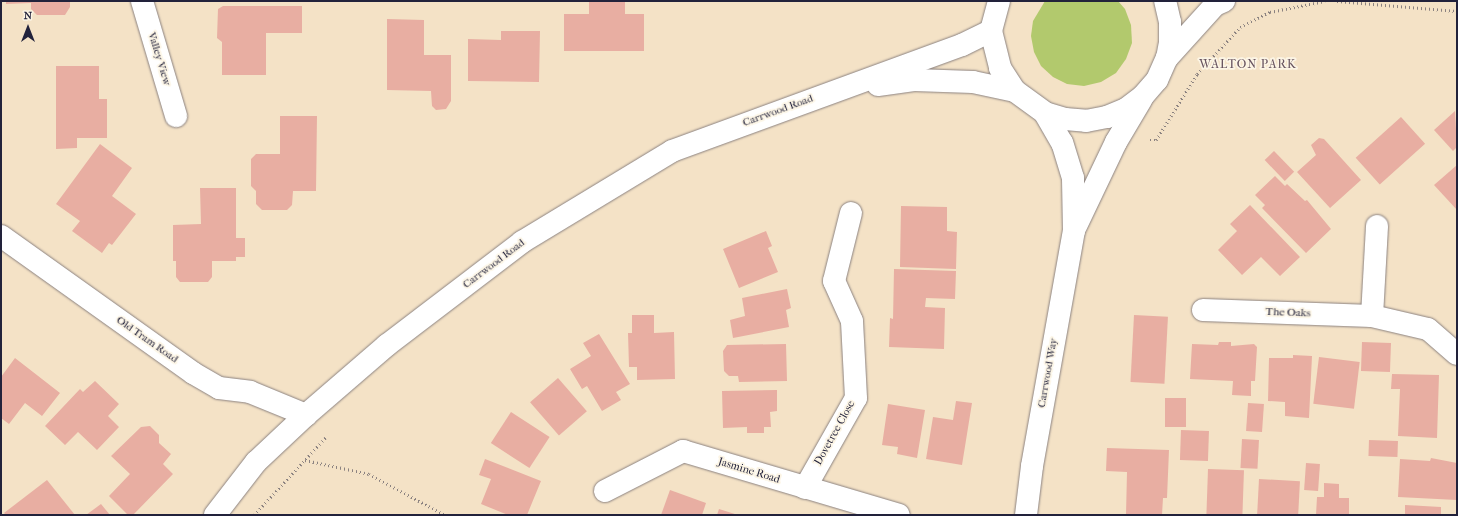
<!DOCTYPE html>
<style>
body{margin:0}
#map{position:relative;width:1458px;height:516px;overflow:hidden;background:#f4e2c6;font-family:"IM FELL French Canon",serif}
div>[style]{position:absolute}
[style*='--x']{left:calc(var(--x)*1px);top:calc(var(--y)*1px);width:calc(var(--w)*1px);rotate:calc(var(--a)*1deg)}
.green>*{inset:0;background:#b2c96d}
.building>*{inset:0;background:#e8aea2;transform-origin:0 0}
.path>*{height:2.5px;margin-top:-1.25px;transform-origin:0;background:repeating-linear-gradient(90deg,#8b8280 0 1px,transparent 0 4px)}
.roads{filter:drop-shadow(0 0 1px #8b8280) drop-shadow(0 0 1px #8b8280)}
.minor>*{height:22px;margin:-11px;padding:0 11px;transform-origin:11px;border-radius:11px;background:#fff}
span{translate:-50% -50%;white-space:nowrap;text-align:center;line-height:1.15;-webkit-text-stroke:3.5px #fcf5e5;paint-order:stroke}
.street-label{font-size:11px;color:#22223b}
.neighbourhood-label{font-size:12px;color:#67535f;letter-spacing:1px}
.frame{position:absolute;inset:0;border:2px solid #22223b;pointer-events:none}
.north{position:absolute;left:8px;top:8px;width:40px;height:40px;-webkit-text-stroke:3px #fcf5e5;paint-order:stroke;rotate:0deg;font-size:11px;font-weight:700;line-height:16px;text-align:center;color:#22223b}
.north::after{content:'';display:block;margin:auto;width:14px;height:18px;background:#22223b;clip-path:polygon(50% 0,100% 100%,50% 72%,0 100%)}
</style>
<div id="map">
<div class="green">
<i style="clip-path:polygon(1045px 1px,1118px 1px,1125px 9px,1131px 25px,1132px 43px,1126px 59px,1116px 73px,1101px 82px,1084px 86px,1067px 84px,1053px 77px,1041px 66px,1034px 52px,1031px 36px,1033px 21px)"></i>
</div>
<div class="building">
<i style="clip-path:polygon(6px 1px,70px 1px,70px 7px,65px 15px,37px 15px,31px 9px,31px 3px,6px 4px)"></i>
<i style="clip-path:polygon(589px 1px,625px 1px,625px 14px,644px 14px,644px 51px,564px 51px,564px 14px,589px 14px)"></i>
<i style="clip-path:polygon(223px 6px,302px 6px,302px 33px,266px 33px,266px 75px,222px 75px,222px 42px,217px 38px,218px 9px)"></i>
<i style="clip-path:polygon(387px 19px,424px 20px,424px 55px,451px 55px,451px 101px,446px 109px,436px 110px,432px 106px,431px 91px,387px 90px)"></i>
<i style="clip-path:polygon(501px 31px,540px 31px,539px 82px,468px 81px,468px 39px,501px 40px)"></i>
<i style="clip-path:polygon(56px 66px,99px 66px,99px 99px,107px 99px,107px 138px,77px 138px,77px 148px,56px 149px)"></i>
<i style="clip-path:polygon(1455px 111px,1457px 147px,1453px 151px,1434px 130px)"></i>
<i style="clip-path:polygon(280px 116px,317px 116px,316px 191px,293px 191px,292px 205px,287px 210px,262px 210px,256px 204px,256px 191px,251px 186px,251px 159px,256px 154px,280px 154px)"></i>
<i style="left:1401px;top:117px;width:36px;height:61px;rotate:48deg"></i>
<i style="clip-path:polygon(1319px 138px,1324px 139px,1361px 180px,1330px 208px,1297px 172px,1316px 155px,1311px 145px)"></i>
<i style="clip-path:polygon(100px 144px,132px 168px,112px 196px,136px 214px,112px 245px,109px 243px,102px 253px,72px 231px,80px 221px,56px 204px)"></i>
<i style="left:1274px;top:151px;width:29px;height:13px;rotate:46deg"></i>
<i style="clip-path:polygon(1457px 165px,1457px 210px,1434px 185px)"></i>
<i style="clip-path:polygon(1275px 176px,1285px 186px,1287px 184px,1305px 201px,1307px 200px,1331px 229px,1306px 253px,1262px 208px,1265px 205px,1255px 195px)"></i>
<i style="clip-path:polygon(200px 188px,236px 188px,236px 238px,245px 238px,245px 257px,236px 257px,236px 261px,212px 261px,212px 277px,208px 282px,180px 282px,176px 277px,176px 261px,173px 261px,173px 225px,201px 224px)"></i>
<i style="clip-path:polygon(1250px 205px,1300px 257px,1280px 276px,1261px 257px,1242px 275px,1218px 250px,1237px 231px,1230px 224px)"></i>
<i style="clip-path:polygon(901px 206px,947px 207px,947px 231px,957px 232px,956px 269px,900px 267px)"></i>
<i style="clip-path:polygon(766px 231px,772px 246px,768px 248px,778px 272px,739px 288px,723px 249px)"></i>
<i style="clip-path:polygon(894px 269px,956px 271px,955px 299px,926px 298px,925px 307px,945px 308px,944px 349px,889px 347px,890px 318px,893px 319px)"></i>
<i style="clip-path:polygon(787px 289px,791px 308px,786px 310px,789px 327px,733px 338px,730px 320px,745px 316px,742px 298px)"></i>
<i style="clip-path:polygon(632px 315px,654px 315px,654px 333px,674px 332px,675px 379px,637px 380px,637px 367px,629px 367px,628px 333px,632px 333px)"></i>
<i style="left:1134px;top:315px;width:34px;height:67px;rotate:3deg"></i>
<i style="clip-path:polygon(599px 334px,630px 384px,616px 392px,621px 400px,602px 411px,587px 386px,582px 389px,570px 369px,591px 356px,583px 343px)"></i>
<i style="clip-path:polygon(1219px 342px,1231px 342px,1231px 346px,1254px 344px,1257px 347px,1255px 381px,1251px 381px,1251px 396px,1232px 395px,1233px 381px,1190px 379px,1192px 344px,1218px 345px)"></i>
<i style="left:1362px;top:342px;width:29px;height:29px;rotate:2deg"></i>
<i style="clip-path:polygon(786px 344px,787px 381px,739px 382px,738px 376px,729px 376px,724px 371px,723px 351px,727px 345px)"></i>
<i style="clip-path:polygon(1293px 355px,1312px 356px,1309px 418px,1285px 416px,1285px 402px,1268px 401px,1269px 358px,1293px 358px)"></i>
<i style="left:1319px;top:357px;width:41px;height:47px;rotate:7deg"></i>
<i style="clip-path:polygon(15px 358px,60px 393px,42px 416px,25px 403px,9px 424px,1px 418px,1px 377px)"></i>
<i style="clip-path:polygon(1392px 374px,1439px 375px,1437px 438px,1398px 436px,1400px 389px,1391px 389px)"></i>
<i style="left:558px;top:378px;width:44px;height:37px;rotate:49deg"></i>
<i style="clip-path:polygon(95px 381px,119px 404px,108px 416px,119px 427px,97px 450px,78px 432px,65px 445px,45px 426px,80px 389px,83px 392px)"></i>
<i style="clip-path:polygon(777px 390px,777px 411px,770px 412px,771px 427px,764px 427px,764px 433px,747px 433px,747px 427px,723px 428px,722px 391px)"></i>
<i style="left:1165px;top:398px;width:21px;height:29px"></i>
<i style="clip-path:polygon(956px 401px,972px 403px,962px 465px,926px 459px,933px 417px,953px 420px)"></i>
<i style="left:1248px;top:403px;width:16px;height:28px;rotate:4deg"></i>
<i style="clip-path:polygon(888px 404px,925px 410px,917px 458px,897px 454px,898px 447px,882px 445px)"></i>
<i style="left:511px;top:412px;width:46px;height:37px;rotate:33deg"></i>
<i style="clip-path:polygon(150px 426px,159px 435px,159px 443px,171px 454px,163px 464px,173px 474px,133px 515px,128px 515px,109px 496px,130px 474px,111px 456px,141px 427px)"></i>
<i style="left:1181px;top:430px;width:28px;height:30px;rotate:2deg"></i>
<i style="left:1242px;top:439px;width:17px;height:29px;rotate:3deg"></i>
<i style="left:1369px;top:440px;width:29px;height:16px;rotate:2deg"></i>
<i style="clip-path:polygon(1107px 448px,1169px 450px,1167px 498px,1163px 498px,1162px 515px,1126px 515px,1127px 472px,1106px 471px)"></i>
<i style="clip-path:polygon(1431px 458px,1457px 463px,1457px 500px,1398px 497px,1400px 459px,1430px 461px)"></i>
<i style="clip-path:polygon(485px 459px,541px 481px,527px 515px,508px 515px,481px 504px,491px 479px,479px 475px)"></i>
<i style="left:1306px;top:463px;width:14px;height:27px;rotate:4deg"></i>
<i style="left:1208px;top:469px;width:36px;height:46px;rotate:2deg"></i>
<i style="left:1259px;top:479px;width:41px;height:36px;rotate:3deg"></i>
<i style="clip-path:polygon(47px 480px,75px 515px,6px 515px,4px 513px)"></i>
<i style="clip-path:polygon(1324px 483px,1339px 484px,1339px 498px,1349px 498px,1349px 515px,1316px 515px,1317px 497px,1324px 497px)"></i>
<i style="clip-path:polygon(670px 490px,706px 503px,702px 515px,661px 515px)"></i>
<i style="clip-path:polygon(101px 504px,110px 515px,86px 515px)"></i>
<i style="clip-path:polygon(1405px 505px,1441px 507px,1441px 515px,1405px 515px)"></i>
<i style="clip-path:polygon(719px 509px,738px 515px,717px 515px)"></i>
</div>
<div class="path">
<i style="--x:1337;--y:1;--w:120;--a:4.8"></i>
<i style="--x:1150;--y:140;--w:6;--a:0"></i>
<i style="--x:1156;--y:140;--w:78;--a:-58.2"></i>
<i style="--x:1197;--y:74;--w:64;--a:-47.5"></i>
<i style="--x:1240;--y:27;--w:34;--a:-27"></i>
<i style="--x:1270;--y:12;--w:56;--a:-11.3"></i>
<i style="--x:305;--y:460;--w:66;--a:12.3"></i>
<i style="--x:369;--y:474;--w:86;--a:28.3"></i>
<i style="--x:254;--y:515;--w:106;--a:-47.3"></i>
</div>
<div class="roads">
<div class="minor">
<i style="--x:142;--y:1;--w:120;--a:73.5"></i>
<i style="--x:999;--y:1;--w:31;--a:105"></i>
<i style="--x:991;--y:31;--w:38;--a:76"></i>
<i style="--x:1000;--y:68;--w:27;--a:57"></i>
<i style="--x:1015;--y:91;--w:37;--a:36"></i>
<i style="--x:1045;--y:113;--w:21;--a:17"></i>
<i style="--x:1065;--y:119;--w:21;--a:5"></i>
<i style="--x:1086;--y:121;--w:21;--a:-11"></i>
<i style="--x:1107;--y:117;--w:21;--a:-23"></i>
<i style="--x:1126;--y:109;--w:21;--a:-37"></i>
<i style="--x:1143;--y:96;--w:21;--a:-49"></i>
<i style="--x:1157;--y:80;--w:24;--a:-66"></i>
<i style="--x:1167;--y:58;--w:16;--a:-79"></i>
<i style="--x:1170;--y:42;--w:20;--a:-90"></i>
<i style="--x:1170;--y:22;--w:22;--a:-103"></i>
<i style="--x:1167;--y:58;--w:72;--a:-47.8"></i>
<i style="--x:1215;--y:5;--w:10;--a:-24"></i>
<i style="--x:878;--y:85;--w:36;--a:-8"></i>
<i style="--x:914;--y:80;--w:59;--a:1.9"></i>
<i style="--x:973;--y:82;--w:43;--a:12.1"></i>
<i style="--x:1076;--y:226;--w:93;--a:-64.5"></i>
<i style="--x:1116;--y:142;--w:49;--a:-59.2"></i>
<i style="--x:1;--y:236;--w:236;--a:35.5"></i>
<i style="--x:193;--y:373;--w:30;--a:30"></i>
<i style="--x:219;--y:388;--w:31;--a:7"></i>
<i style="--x:250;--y:392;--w:61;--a:22.3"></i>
<i style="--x:1203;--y:310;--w:169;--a:2"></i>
<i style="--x:1372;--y:316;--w:57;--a:13.1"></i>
<i style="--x:1428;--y:329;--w:38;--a:41"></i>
<i style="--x:1372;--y:316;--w:90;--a:-86.8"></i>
<i style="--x:805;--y:488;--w:103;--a:-60.5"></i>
<i style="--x:856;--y:398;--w:77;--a:-93"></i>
<i style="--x:852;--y:321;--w:44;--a:-114.2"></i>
<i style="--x:834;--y:281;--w:70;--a:-76"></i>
<i style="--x:605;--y:491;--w:88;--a:-27.1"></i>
<i style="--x:683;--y:451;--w:225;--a:16.5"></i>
<i style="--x:215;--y:515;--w:67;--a:-52.3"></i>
<i style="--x:256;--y:462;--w:69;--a:-43.2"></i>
<i style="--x:306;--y:415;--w:107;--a:-40.8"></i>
<i style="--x:387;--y:345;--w:170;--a:-37.3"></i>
<i style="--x:522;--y:242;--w:175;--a:-31.2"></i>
<i style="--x:672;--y:151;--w:309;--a:-20.1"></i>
<i style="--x:962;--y:45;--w:32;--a:-26"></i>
<i style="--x:1026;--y:515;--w:49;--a:-83"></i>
<i style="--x:1032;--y:466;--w:239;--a:-79.9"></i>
<i style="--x:1074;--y:231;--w:53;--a:-91.1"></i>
<i style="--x:1073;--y:178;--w:37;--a:-107"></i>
<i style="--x:1062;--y:143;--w:34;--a:-120"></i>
</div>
</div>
<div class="street-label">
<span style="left:159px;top:59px;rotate:73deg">Valley View</span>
<span style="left:778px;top:111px;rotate:-20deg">Carrwood Road</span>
<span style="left:494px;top:264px;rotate:-37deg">Carrwood Road</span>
<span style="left:1288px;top:313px;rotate:2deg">The Oaks</span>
<span style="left:147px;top:340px;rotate:35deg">Old Tram Road</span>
<span style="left:1048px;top:373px;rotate:-80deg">Carrwood Way</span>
<span style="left:835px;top:433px;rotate:-61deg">Dovetree Close</span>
<span style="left:749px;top:471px;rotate:17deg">Jasmine Road</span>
</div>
<div class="neighbourhood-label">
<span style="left:1248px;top:65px">WALTON PARK</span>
</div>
<div class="frame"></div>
<div class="north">N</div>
</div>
